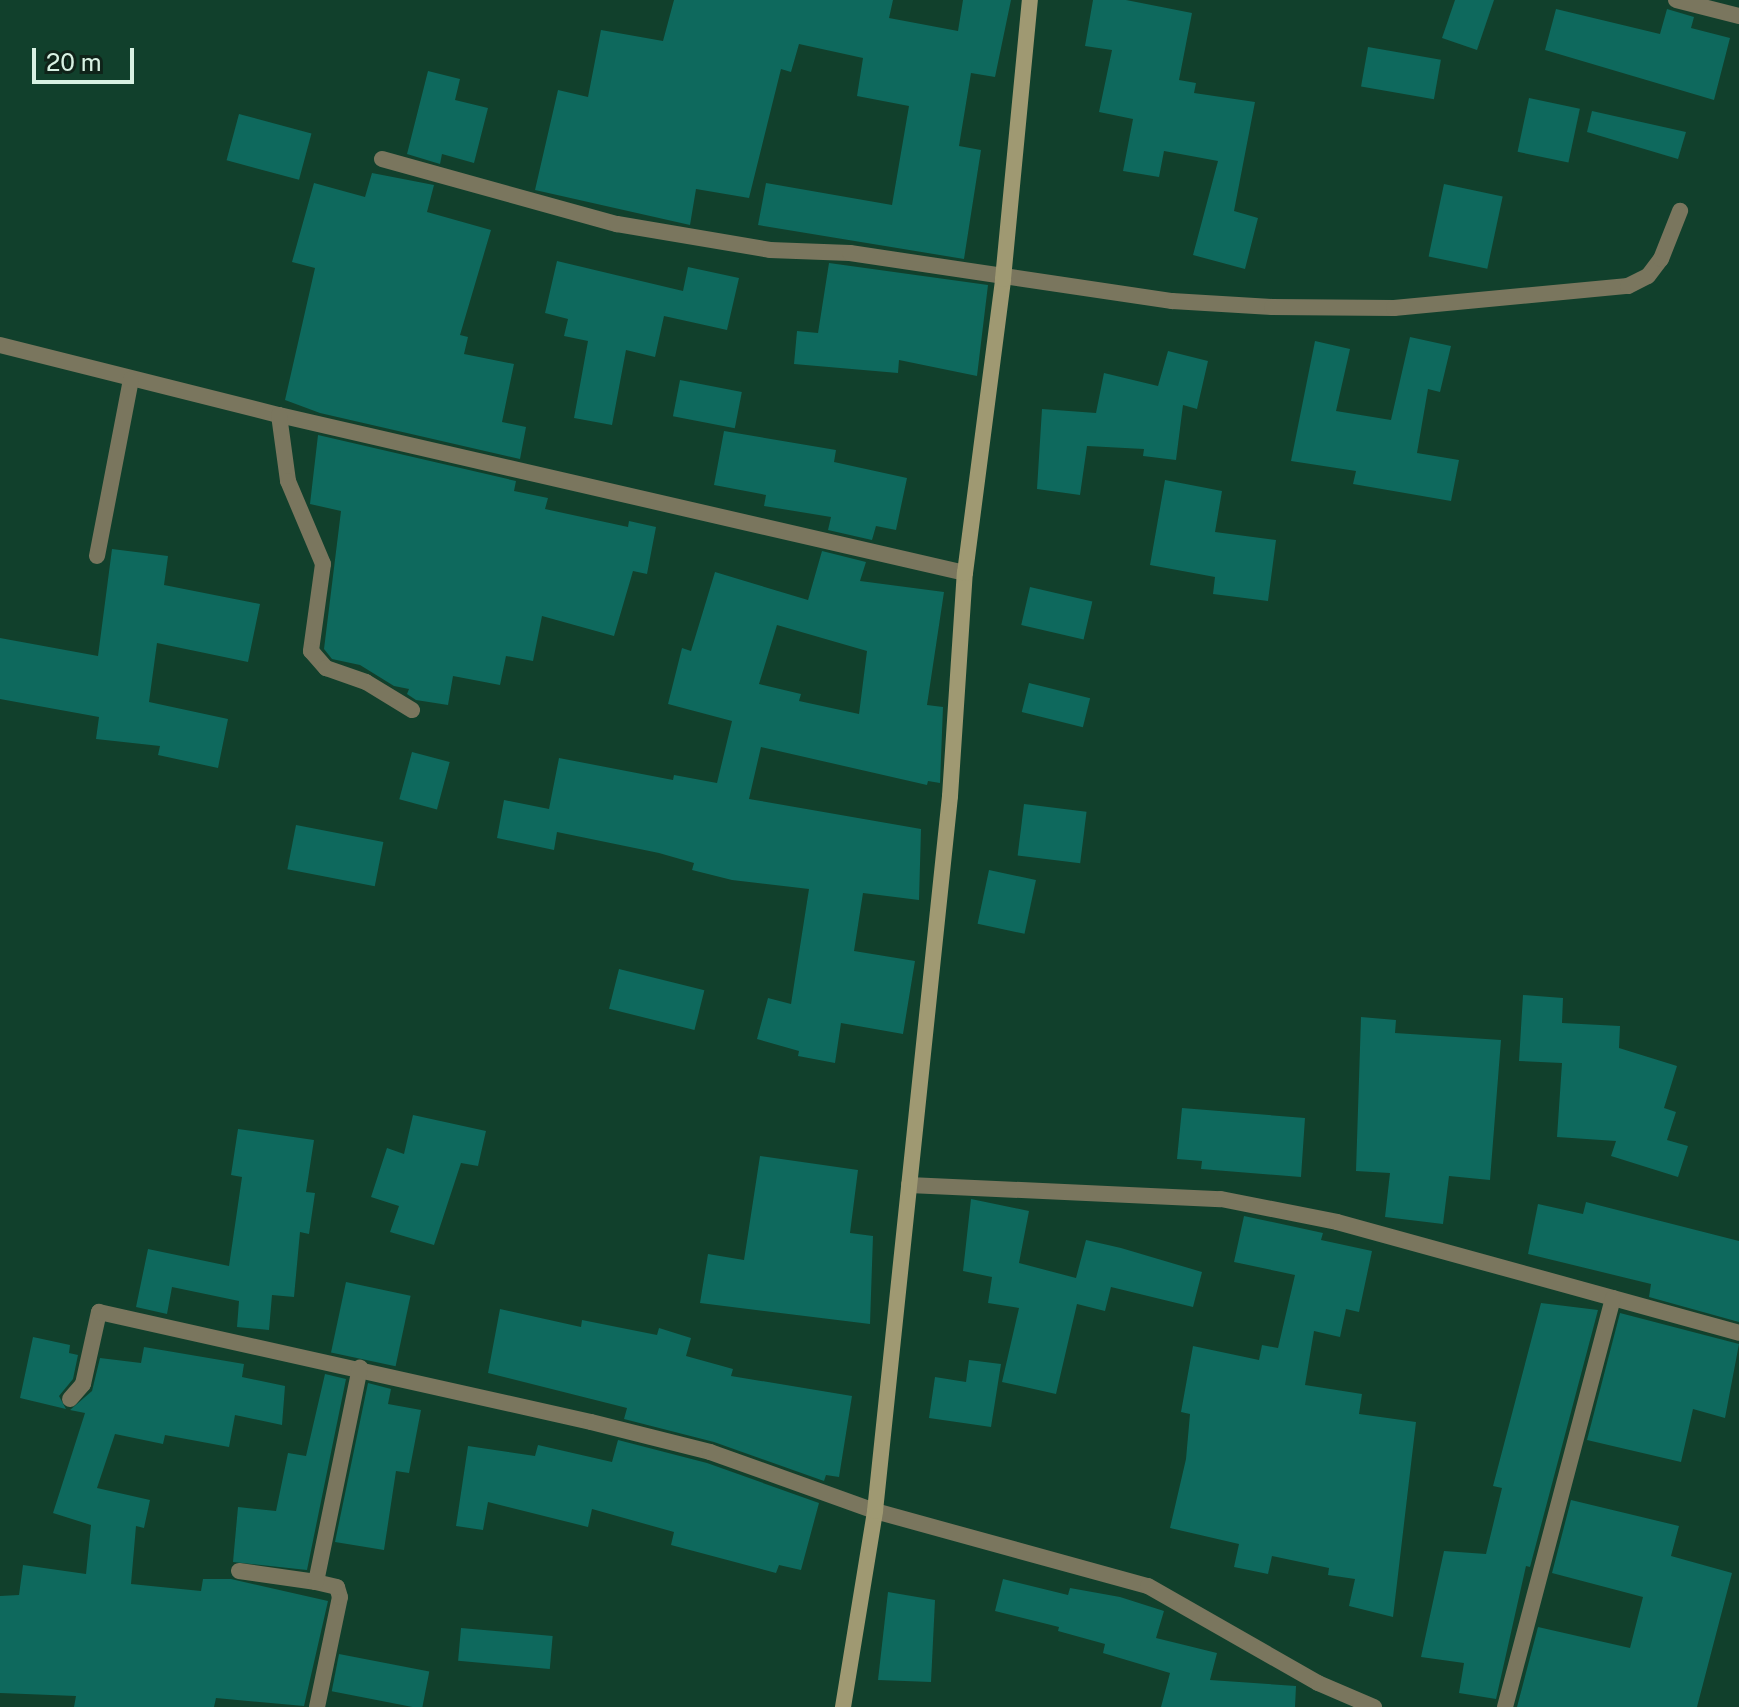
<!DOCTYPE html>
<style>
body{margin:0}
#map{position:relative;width:1739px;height:1707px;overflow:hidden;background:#11402c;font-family:"Public Sans",sans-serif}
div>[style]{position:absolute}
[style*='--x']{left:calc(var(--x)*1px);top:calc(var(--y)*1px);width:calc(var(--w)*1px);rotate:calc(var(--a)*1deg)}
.building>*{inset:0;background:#0e695d;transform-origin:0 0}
.street>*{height:16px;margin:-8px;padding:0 8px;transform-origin:8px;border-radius:8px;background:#7a765e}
.secondary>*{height:16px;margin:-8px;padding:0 8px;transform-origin:8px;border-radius:8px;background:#9f9972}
span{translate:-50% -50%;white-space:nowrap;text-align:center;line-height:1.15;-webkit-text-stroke:7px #0f2319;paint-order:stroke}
.scale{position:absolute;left:32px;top:48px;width:102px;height:36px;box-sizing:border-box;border:4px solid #d8f1e3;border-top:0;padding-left:10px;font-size:24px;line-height:28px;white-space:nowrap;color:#d8f1e3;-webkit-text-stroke:6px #0f2319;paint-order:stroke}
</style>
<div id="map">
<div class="building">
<i style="clip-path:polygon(674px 0,893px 0,889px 18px,958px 31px,963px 0,1011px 0,995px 77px,971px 73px,959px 146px,981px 150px,964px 259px,758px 225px,766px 183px,892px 205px,909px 106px,857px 96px,863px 58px,799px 44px,791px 72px,781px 69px,749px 198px,696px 189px,690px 225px,535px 190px,558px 90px,588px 97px,601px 30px,663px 41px)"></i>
<i style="clip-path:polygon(1093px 0,1126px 0,1192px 13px,1179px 80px,1196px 83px,1194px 93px,1255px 102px,1234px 211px,1258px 218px,1245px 269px,1193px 255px,1218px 161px,1164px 151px,1159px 177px,1123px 171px,1133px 119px,1099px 112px,1112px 50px,1085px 46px)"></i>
<i style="clip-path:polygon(1455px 0,1494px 0,1477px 50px,1442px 38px)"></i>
<i style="clip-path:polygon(1556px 9px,1660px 34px,1667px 9px,1694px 17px,1691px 28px,1730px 38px,1714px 100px,1545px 50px)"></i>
<i style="left:1368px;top:47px;width:74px;height:40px;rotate:10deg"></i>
<i style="clip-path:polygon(428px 71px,460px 79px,455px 100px,488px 108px,474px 163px,442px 154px,440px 164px,407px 154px)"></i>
<i style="left:1529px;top:98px;width:52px;height:55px;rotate:12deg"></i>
<i style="clip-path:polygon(1592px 111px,1686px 132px,1678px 159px,1587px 132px)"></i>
<i style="left:239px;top:114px;width:75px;height:48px;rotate:15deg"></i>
<i style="clip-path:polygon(372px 173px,434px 185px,427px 212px,491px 230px,460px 335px,468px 337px,464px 354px,514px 364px,502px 422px,526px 427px,520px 459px,320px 413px,285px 400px,315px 268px,292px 262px,314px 183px,365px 197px)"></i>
<i style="left:1444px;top:184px;width:60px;height:74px;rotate:12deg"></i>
<i style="clip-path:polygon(557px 261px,683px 291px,688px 267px,739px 278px,727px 330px,664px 316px,655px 357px,626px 350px,612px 425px,574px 418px,588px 341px,564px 336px,568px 319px,545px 313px)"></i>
<i style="clip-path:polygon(829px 263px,988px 285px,977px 376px,899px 360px,898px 373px,794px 364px,797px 331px,818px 333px)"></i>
<i style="clip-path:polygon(1410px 337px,1451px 346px,1440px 392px,1428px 389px,1417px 453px,1459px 460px,1451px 501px,1353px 484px,1356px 471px,1291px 461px,1315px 341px,1350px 349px,1336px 411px,1391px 420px)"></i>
<i style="clip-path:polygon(1168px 351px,1208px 361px,1197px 409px,1183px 405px,1176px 460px,1143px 456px,1144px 449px,1087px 446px,1080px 495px,1037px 489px,1042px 409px,1096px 413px,1104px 373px,1158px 386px)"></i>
<i style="left:680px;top:380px;width:63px;height:37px;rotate:11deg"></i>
<i style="clip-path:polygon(724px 431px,836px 450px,834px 462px,907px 478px,896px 530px,876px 526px,872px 540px,828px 530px,831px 517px,764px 506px,766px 495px,714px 485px)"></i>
<i style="clip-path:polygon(318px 435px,516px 481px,514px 491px,548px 498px,545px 509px,628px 527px,629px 521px,656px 527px,647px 574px,633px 571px,614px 636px,542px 616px,533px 661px,506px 656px,500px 685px,453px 676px,448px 705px,416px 700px,407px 694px,409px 689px,394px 686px,360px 665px,332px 659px,324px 649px,341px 511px,310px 504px)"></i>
<i style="clip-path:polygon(1165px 480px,1222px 491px,1215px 532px,1276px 540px,1268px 601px,1213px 594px,1215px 577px,1150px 565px)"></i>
<i style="clip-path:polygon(112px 549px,168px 556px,164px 585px,260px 604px,248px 662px,157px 643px,149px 702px,228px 719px,218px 768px,158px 755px,160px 746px,96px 739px,99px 717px,0 699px,0 638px,98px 656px)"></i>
<i style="clip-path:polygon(evenodd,822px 551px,866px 562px,860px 581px,944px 592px,927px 705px,943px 707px,940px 783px,928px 781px,927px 785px,761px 747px,749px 799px,921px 829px,919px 900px,863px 893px,854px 951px,915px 961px,903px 1034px,841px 1023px,835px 1063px,798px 1056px,799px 1051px,757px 1039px,768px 998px,791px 1004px,809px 889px,732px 880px,692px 870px,694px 863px,659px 853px,557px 832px,554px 850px,497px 838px,504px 800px,549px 809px,559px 758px,673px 780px,674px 775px,717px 783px,732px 721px,668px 704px,682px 648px,691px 651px,715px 572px,808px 600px,822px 551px,777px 625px,867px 651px,859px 714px,799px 701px,801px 694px,759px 684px,777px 625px)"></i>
<i style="left:1030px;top:587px;width:64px;height:39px;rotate:13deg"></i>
<i style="left:1029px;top:683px;width:63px;height:30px;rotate:14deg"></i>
<i style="left:412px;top:752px;width:39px;height:49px;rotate:15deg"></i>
<i style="left:1024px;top:804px;width:63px;height:52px;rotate:7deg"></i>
<i style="left:296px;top:825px;width:89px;height:45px;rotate:11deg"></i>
<i style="left:989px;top:870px;width:48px;height:55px;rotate:12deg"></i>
<i style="left:619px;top:969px;width:88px;height:41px;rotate:14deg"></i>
<i style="clip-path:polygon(1523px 995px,1563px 998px,1562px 1023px,1620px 1026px,1619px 1048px,1677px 1066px,1664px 1108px,1676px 1112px,1667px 1140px,1688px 1146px,1678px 1177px,1611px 1156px,1616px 1141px,1557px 1137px,1562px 1063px,1519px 1061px)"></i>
<i style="clip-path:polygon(1361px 1017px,1396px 1020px,1395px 1033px,1501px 1040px,1490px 1180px,1449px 1176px,1443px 1224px,1385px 1217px,1390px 1173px,1356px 1171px)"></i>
<i style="clip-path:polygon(1182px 1108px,1305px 1118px,1301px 1177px,1201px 1169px,1202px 1161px,1177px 1159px)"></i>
<i style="clip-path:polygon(413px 1115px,486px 1131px,478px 1166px,461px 1163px,434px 1245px,390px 1232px,399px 1206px,371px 1197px,387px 1148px,404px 1154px)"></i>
<i style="clip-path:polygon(238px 1129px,314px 1140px,306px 1192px,315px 1193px,309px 1234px,300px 1232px,294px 1297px,272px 1295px,269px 1330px,237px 1327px,239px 1301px,172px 1287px,167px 1314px,136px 1307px,148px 1249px,229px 1266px,242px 1177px,231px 1175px)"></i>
<i style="clip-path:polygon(760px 1156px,858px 1170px,850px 1233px,873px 1236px,870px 1324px,700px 1303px,708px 1254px,744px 1260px)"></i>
<i style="clip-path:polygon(971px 1199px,1029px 1211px,1019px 1263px,1076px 1278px,1086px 1240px,1121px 1248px,1202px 1272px,1193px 1307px,1111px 1287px,1105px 1311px,1077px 1304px,1056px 1394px,1002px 1382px,1019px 1308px,988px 1303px,992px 1277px,963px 1271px)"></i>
<i style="clip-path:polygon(1586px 1202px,1739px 1241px,1739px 1322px,1649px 1297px,1651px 1284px,1528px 1254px,1538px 1204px,1583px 1214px)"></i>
<i style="clip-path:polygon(1244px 1216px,1323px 1233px,1321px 1240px,1372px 1251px,1359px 1312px,1346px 1309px,1340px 1337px,1314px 1331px,1305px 1385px,1362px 1394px,1359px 1414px,1416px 1422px,1393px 1617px,1349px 1606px,1355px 1579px,1328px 1575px,1329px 1568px,1272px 1556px,1268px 1574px,1234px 1567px,1239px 1544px,1170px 1528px,1186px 1459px,1190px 1414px,1181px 1412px,1193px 1346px,1259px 1360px,1262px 1345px,1278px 1348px,1295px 1275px,1234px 1262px)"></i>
<i style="left:346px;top:1282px;width:66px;height:72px;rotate:12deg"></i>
<i style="clip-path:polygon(1541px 1303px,1598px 1310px,1530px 1567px,1526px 1566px,1496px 1699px,1459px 1693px,1464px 1663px,1421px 1657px,1444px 1551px,1486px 1554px,1502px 1488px,1493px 1486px)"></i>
<i style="clip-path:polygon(500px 1309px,581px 1327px,582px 1320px,657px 1335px,659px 1328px,691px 1338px,686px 1356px,733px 1369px,731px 1376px,852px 1396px,839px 1477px,826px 1475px,824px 1481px,714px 1442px,624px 1419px,627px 1408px,488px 1373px)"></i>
<i style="clip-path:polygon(1620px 1313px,1739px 1344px,1725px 1418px,1693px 1409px,1681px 1462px,1587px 1440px)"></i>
<i style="clip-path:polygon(33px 1337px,70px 1345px,69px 1353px,78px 1355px,73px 1379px,59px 1396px,66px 1409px,20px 1398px)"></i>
<i style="clip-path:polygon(144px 1347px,244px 1364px,242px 1377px,285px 1386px,282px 1425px,235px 1415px,229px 1447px,165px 1435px,163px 1444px,115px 1434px,97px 1488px,150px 1500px,144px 1528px,136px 1526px,131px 1584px,201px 1591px,203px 1579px,231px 1579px,328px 1601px,304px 1706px,216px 1698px,214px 1707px,74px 1707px,76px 1696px,0 1693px,0 1596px,19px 1595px,23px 1565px,86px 1574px,91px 1525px,53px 1513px,85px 1413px,70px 1410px,92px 1391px,100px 1358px,141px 1363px)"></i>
<i style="clip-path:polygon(969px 1360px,1001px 1364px,991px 1427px,929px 1418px,935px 1377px,966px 1382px)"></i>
<i style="clip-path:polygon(325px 1374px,346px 1379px,307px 1570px,233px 1562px,238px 1507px,276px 1511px,288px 1453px,306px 1456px)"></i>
<i style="clip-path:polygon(368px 1383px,391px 1389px,388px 1404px,421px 1410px,409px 1473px,396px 1471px,384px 1550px,335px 1542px)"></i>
<i style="clip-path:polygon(618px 1440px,707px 1463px,819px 1503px,801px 1570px,779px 1565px,776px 1573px,671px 1545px,674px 1532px,592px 1509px,588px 1527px,488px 1502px,483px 1530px,456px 1526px,468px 1446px,535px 1456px,538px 1445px,612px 1462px)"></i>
<i style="clip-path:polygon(1571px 1500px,1679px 1526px,1671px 1556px,1732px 1573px,1697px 1707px,1517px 1707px,1538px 1627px,1630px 1648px,1643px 1597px,1552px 1573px)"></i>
<i style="clip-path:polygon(1003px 1579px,1068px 1595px,1070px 1588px,1120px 1597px,1164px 1611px,1156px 1638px,1217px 1653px,1210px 1680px,1296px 1686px,1295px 1707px,1161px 1707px,1170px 1673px,1103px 1653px,1105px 1644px,1058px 1631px,1059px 1627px,995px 1611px)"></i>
<i style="clip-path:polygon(888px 1592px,935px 1600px,931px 1682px,878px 1680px)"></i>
<i style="left:461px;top:1628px;width:92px;height:33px;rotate:5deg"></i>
<i style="left:339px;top:1654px;width:92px;height:38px;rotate:11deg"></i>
</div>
<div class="street">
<i style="--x:1676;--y:0;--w:65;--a:14.3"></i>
<i style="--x:382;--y:159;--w:244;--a:15.5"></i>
<i style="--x:617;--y:224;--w:155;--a:9.6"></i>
<i style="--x:770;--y:250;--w:80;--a:2.1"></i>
<i style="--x:850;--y:253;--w:326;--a:8.5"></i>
<i style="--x:1172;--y:301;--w:100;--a:3.4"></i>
<i style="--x:1272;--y:307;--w:122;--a:0.5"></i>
<i style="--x:1394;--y:308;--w:235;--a:-5.4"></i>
<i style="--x:1628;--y:286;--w:22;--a:-27"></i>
<i style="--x:1648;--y:276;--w:21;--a:-53"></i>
<i style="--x:1661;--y:259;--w:52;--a:-68.4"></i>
<i style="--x:0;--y:345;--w:288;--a:14.1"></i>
<i style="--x:279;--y:415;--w:704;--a:12.97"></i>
<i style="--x:279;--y:415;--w:67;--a:82.2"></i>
<i style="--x:288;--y:481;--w:90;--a:67.1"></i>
<i style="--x:323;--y:564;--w:88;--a:97.9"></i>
<i style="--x:311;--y:651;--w:23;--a:49"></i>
<i style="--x:326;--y:668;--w:42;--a:19.3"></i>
<i style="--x:366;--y:682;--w:54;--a:31.3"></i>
<i style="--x:97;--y:556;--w:180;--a:-79.1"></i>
<i style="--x:909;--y:1185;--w:312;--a:2.6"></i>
<i style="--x:1221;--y:1199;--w:118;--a:11.2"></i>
<i style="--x:1337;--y:1222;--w:417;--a:15.4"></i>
<i style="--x:70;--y:1399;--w:20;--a:-49"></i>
<i style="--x:83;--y:1384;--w:74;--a:-77.5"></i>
<i style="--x:99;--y:1312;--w:504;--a:12.6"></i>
<i style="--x:591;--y:1422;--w:123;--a:14.1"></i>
<i style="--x:710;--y:1452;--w:175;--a:19.7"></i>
<i style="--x:875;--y:1511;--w:283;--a:15.4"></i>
<i style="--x:1148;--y:1586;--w:196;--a:29.7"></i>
<i style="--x:1318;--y:1683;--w:61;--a:23.2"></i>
<i style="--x:239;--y:1571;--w:78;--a:8.1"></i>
<i style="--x:317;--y:1707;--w:112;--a:-78.2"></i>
<i style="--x:340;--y:1597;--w:10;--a:-107"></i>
<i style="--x:337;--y:1587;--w:22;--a:-167"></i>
<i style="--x:316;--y:1582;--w:219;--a:-78.4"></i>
<i style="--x:1505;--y:1707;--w:423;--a:-75.2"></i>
</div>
<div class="secondary">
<i style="--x:843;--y:1707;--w:199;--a:-80.7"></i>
<i style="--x:875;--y:1511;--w:719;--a:-84.01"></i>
<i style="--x:950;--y:796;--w:224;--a:-86.2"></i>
<i style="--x:965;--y:573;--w:296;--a:-82.6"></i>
<i style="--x:1003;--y:279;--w:280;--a:-84.5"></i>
</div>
<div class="scale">20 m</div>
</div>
